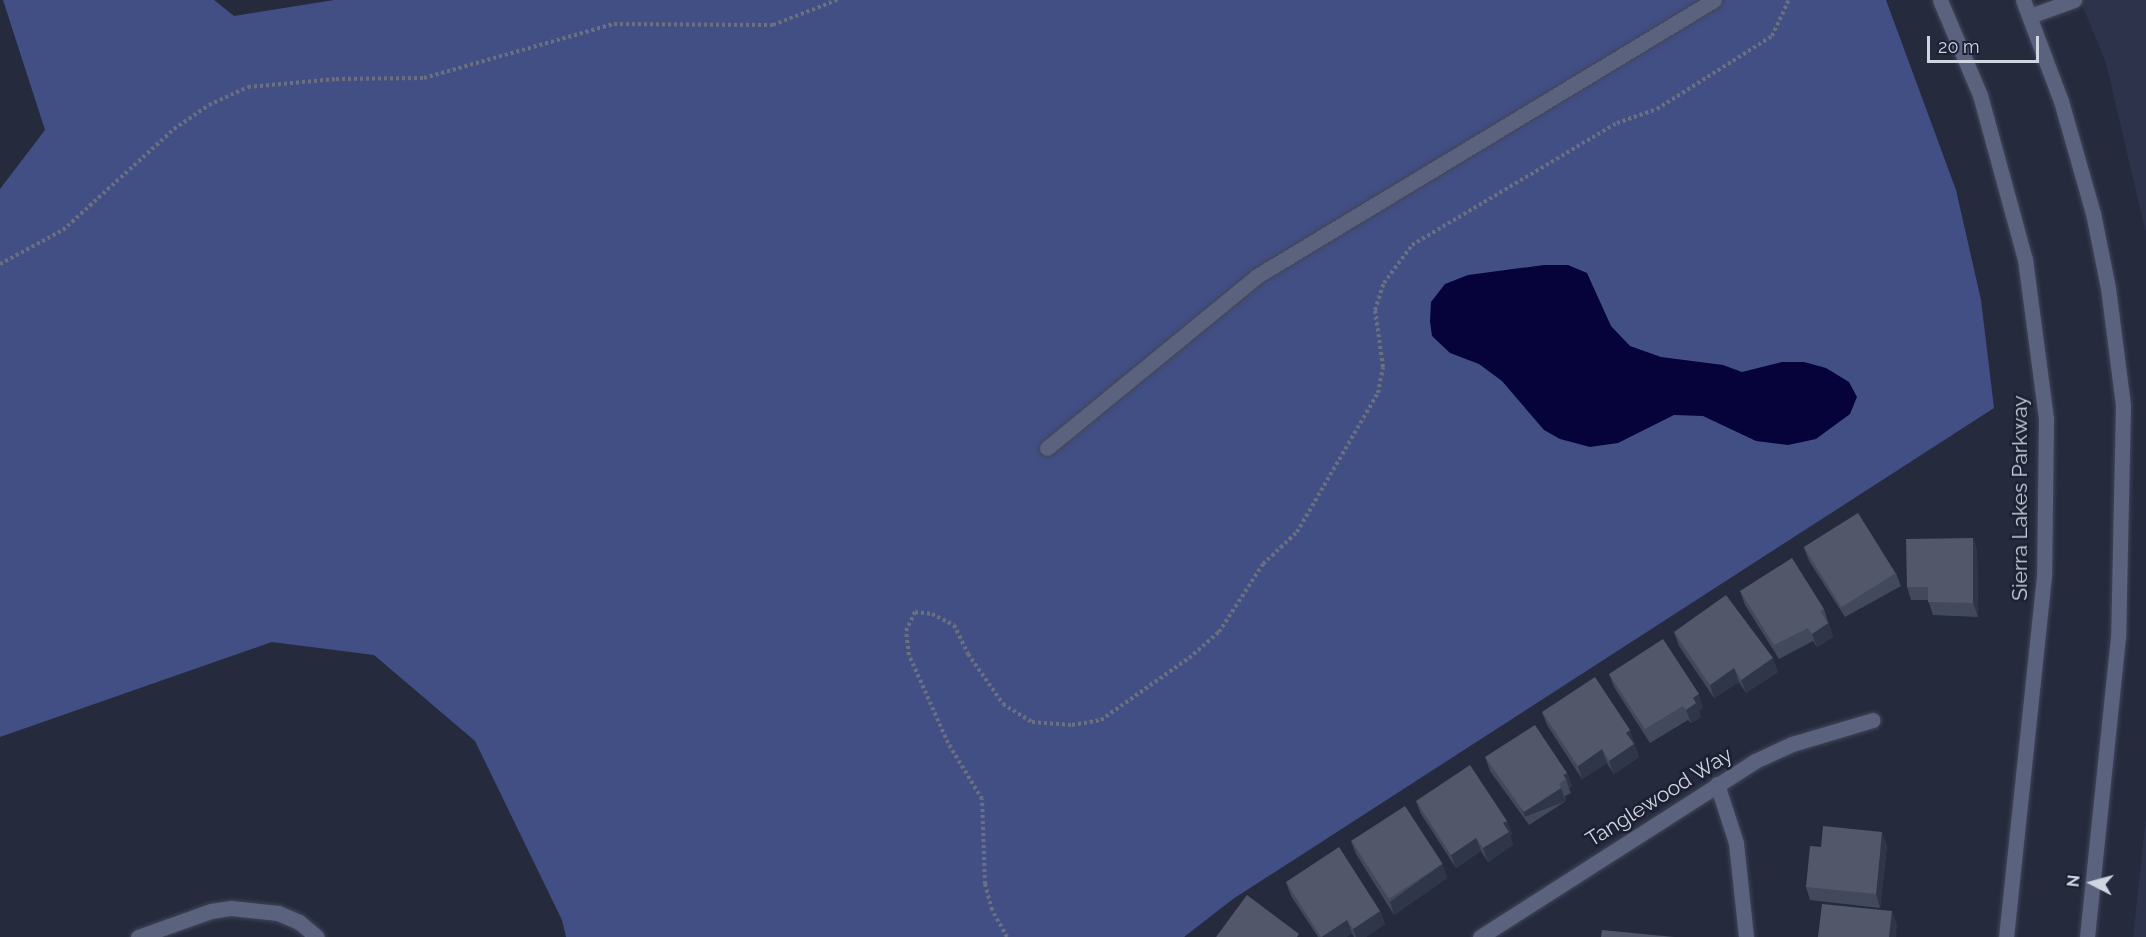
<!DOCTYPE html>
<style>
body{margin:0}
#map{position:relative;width:2146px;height:937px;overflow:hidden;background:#252a3d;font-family:Raleway,sans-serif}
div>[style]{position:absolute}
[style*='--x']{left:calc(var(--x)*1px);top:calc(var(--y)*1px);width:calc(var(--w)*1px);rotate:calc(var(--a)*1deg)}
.built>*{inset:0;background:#2c334b}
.green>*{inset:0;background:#424f85}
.water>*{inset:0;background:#06033a}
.path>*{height:4px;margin-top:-2px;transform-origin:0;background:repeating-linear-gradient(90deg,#6b7080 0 3px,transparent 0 6px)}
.roads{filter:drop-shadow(0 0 2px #414557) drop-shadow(0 0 2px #414557)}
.minor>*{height:15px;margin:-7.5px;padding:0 7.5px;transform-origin:7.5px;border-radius:7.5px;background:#5a627e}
.wall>*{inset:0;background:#43495c}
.shaded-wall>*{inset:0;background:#30364a;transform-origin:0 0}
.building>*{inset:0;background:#52586a;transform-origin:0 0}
span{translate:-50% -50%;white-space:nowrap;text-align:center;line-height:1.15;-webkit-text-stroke:5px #1b2032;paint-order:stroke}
.street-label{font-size:21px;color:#d1d5e2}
.north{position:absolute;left:2062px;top:853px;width:60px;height:60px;-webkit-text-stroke:4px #1b2032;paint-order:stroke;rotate:276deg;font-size:16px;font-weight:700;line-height:24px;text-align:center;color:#d1d5e2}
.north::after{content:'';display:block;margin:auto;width:21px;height:27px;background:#d1d5e2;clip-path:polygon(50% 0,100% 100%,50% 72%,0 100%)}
.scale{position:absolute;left:1927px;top:36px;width:112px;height:27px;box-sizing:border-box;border:3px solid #d1d5e2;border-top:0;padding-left:8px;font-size:18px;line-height:21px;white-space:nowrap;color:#d1d5e2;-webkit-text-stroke:4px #1b2032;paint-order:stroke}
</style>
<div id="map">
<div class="built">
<i style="clip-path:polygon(2080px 0,2146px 0,2146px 234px,2106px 63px)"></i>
<i style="clip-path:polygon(2146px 819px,2146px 937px,2133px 937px)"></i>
</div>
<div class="green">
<i style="clip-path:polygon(3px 0,214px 0,234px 16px,334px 0,1886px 0,1956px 190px,1981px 300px,1994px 408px,1233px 899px,1184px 937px,566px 937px,562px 920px,475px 741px,374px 655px,272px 642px,0 737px,0 189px,45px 130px)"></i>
</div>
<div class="water">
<i style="clip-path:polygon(1544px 265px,1568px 265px,1587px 273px,1611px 326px,1630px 346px,1661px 357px,1723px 365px,1742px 372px,1782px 362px,1804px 362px,1826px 368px,1849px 382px,1857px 397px,1850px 414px,1816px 439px,1788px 445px,1756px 441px,1703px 416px,1674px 415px,1618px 443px,1590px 447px,1560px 439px,1544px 430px,1502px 381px,1479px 364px,1450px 353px,1432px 336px,1430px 321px,1431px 302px,1445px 284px,1468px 275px)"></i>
</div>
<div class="path">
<i style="--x:0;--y:264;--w:72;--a:-28.4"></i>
<i style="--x:63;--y:230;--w:150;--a:-42.3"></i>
<i style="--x:174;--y:129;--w:42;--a:-34.4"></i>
<i style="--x:209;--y:105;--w:43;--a:-24.8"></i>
<i style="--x:248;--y:87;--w:88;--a:-5.2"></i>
<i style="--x:336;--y:79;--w:88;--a:-0.7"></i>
<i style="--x:424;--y:78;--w:198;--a:-15.9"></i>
<i style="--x:614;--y:24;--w:159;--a:0.4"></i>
<i style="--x:773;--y:25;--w:69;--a:-21.3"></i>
<i style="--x:1007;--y:937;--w:31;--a:-119"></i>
<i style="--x:992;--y:910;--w:27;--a:-105"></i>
<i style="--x:985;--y:884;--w:85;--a:-92"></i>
<i style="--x:982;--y:799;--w:66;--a:-121.3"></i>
<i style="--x:948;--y:743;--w:96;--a:-113.9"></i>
<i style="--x:909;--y:655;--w:24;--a:-97"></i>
<i style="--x:906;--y:631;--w:21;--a:-65"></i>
<i style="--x:915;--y:612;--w:17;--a:7"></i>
<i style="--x:932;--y:614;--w:25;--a:27"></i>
<i style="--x:954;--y:625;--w:32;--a:64"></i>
<i style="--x:968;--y:654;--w:61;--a:55"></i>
<i style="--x:1003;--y:704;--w:34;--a:32"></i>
<i style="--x:1032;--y:722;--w:40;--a:4.3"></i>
<i style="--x:1072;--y:725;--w:29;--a:-10"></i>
<i style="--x:1101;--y:720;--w:108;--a:-35.2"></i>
<i style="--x:1189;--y:658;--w:40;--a:-41"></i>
<i style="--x:1219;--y:632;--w:81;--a:-57.1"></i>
<i style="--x:1263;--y:564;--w:47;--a:-43.3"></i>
<i style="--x:1297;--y:532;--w:161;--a:-59.8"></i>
<i style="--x:1378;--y:393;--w:26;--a:-79"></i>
<i style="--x:1383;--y:367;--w:58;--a:-98"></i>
<i style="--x:1375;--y:310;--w:28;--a:-72"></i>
<i style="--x:1384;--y:283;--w:47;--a:-53.6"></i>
<i style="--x:1412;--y:245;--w:239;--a:-30.8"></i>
<i style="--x:1617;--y:123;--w:42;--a:-19.3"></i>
<i style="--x:1657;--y:109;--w:136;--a:-32.4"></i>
<i style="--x:1772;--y:36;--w:40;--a:-65"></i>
</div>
<div class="roads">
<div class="minor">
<i style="--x:1940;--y:0;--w:103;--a:67.2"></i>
<i style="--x:1980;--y:95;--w:170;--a:74.7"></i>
<i style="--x:2025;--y:259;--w:161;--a:82.5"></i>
<i style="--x:2046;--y:419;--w:157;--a:90.7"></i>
<i style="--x:2044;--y:576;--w:363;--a:96"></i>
<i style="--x:2023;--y:0;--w:108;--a:69.4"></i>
<i style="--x:2061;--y:101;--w:116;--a:74.1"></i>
<i style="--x:2093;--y:213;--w:76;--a:78.7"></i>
<i style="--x:2108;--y:288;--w:118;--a:82.7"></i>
<i style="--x:2123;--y:405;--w:232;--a:91.2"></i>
<i style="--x:2118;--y:637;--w:302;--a:95.9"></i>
<i style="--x:2030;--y:16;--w:47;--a:-20"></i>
<i style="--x:1047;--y:448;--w:271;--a:-39.3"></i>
<i style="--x:1257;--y:276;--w:534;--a:-31.13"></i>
<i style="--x:1717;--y:784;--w:62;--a:72.1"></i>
<i style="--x:1736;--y:843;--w:95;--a:83.9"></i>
<i style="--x:138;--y:937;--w:77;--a:-19.6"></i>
<i style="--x:211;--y:911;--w:20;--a:-9"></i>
<i style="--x:231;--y:908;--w:47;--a:6.1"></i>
<i style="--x:278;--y:913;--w:23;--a:23"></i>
<i style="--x:299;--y:922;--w:23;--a:40"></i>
<i style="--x:1480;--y:937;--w:326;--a:-32.6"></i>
<i style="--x:1755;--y:761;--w:41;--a:-24.7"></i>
<i style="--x:1792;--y:744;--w:84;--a:-16.5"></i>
</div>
</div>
<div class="wall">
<i style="clip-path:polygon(1973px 538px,1977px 551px,1978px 617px,1933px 615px,1928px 600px,1911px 600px,1907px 587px)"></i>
<i style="clip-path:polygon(1804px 548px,1896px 573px,1901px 586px,1845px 617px,1809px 561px)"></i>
<i style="clip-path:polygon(1740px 591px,1824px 609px,1833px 637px,1817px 647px,1813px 641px,1779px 659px,1745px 605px)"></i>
<i style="clip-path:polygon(1674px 632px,1778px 672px,1746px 693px,1739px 682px,1714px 698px,1679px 646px)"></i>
<i style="clip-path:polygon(1609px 674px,1703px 708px,1699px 711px,1701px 717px,1691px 723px,1688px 720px,1650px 743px,1614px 687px)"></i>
<i style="clip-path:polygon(1542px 712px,1635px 743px,1634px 744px,1639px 757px,1614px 774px,1607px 763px,1582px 779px,1547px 725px)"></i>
<i style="clip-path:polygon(1485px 757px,1567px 773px,1572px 786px,1569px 788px,1571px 793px,1565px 796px,1566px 801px,1529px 825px,1490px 771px)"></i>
<i style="clip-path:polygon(1416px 801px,1507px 821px,1512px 834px,1510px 835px,1513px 845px,1488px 862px,1481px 851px,1456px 868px,1421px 814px)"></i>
<i style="clip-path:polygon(1351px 841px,1442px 864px,1447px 878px,1394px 915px,1356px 854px)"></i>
<i style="clip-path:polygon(1887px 845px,1880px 908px,1810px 900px,1806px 887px,1821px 847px)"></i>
<i style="clip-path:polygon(1286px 882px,1380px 911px,1385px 924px,1366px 937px,1354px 937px,1352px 933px,1346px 937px,1318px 937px,1291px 896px)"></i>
</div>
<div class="shaded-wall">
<i style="clip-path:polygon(1973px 538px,1977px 551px,1978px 617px,1973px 603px)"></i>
<i style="clip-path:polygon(1828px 623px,1833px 637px,1817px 647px,1812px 634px)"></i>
<i style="clip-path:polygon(1773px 658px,1778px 672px,1746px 693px,1741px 680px)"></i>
<i style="clip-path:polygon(1734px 668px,1739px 682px,1714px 698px,1710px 685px)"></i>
<i style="clip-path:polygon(1699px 694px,1703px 708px,1699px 711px,1701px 717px,1691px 723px,1686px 710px,1693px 698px)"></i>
<i style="clip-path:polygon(1630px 730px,1639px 757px,1614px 774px,1609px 761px,1626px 733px)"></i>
<i style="clip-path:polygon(1602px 749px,1607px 763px,1582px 779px,1578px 766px)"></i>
<i style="clip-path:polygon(1567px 773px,1572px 786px,1569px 788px,1566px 779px,1563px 775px)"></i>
<i style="left:1561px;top:788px;width:14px;height:44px;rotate:69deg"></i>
<i style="clip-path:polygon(1507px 821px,1512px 834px,1510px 835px,1513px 845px,1488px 862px,1483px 848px,1503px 823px)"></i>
<i style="clip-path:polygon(1882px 832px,1887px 845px,1880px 908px,1876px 894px)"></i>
<i style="clip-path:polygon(1476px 838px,1481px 851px,1456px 868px,1451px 855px)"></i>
<i style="clip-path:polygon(1442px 864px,1447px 878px,1394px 915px,1390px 902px)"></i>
<i style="clip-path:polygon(1380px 911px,1385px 924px,1366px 937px,1356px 937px,1353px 929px)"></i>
<i style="clip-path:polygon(1892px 911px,1897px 924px,1896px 937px,1889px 937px)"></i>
<i style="clip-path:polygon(1347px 920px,1352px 933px,1346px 937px,1322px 937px)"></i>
</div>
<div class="building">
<i style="left:1858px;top:513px;width:71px;height:64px;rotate:58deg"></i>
<i style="clip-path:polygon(1973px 538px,1973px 603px,1928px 602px,1928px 587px,1907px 587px,1906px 539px)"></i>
<i style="clip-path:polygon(1792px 558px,1824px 609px,1820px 611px,1828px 623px,1812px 634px,1808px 628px,1774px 645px,1740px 591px)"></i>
<i style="clip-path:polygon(1726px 595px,1773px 658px,1741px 680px,1734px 668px,1710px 685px,1674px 632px)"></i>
<i style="clip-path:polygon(1663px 639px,1699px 694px,1693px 698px,1696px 703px,1686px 710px,1683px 706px,1645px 729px,1609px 674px)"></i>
<i style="clip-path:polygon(1595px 677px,1630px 730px,1626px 733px,1634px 744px,1609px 761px,1602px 749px,1578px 766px,1542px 712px)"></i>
<i style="clip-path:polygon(1535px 725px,1567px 773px,1563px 775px,1566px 779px,1559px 784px,1561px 788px,1524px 812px,1485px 757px)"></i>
<i style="clip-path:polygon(1470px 765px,1507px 821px,1503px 823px,1509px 832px,1483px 848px,1476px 838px,1451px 855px,1416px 801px)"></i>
<i style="left:1405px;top:806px;width:69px;height:64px;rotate:57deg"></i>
<i style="clip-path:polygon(1823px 826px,1882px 832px,1876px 894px,1806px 887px,1810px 846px,1821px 847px)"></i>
<i style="clip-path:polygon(1339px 847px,1380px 911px,1353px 929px,1347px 920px,1321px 937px,1286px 882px)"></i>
<i style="clip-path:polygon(1247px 895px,1299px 934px,1297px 937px,1216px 937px)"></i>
<i style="clip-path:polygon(1822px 904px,1892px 911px,1889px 937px,1818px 937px)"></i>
<i style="clip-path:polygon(1602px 930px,1674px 937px,1601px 937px)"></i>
</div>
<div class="street-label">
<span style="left:2020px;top:498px;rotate:-90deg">Sierra Lakes Parkway</span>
<span style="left:1659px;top:797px;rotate:-32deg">Tanglewood Way</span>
</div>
<div class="north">N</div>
<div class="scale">20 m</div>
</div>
